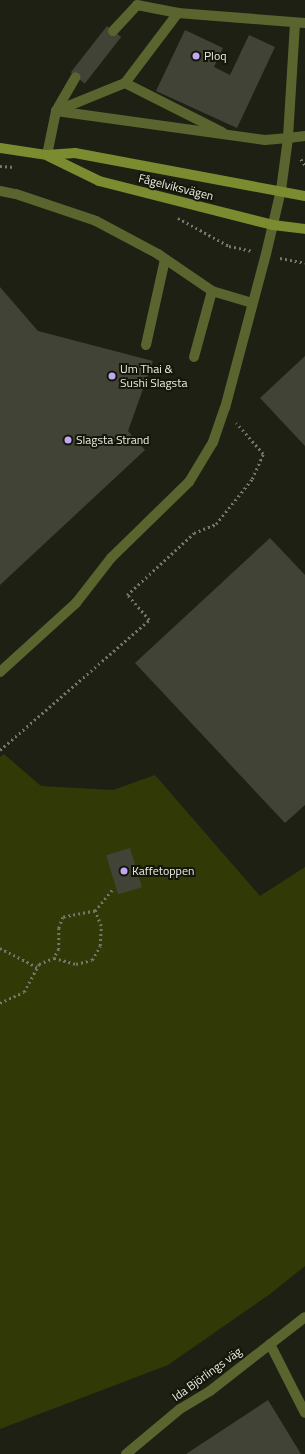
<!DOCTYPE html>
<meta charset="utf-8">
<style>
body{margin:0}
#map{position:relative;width:305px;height:1454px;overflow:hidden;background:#1d2013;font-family:"Titillium Web",sans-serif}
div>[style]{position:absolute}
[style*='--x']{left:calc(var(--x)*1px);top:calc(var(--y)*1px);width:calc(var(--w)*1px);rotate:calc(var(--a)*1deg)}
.green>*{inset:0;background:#313907}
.building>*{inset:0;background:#404335;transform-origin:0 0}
.path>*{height:2.5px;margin-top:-1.25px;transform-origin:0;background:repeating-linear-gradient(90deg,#74766b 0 2px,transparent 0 5px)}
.lane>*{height:10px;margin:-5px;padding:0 5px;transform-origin:5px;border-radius:5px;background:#59642e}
.street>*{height:10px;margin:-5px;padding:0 5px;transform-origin:5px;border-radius:5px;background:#59642e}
.secondary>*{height:10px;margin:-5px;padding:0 5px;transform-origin:5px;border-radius:5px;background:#7b8b30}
.dots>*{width:11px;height:11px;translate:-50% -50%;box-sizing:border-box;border:2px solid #14160a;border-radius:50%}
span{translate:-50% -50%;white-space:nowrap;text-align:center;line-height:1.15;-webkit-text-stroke:4px #14160a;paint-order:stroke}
.poi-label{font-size:12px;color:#eceee5}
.left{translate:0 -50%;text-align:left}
.street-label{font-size:12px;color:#eceee5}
</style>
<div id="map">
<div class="green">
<i style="clip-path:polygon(4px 754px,41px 786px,113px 790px,155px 775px,260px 896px,305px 867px,305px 1266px,270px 1294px,168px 1365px,0 1429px,0 757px)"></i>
</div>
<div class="building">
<i style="left:107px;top:26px;width:18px;height:59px;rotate:38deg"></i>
<i style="clip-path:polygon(185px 30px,223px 48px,214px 67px,230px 75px,249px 35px,275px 47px,237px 128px,156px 91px)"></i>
<i style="clip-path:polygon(0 287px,38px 331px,153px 361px,128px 431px,145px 450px,0 585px)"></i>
<i style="clip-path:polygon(305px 356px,305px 446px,260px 398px)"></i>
<i style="clip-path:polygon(270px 538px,305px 575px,305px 805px,285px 823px,135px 663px)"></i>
<i style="left:130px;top:848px;width:41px;height:25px;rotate:73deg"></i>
<i style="clip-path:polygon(268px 1400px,301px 1454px,186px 1454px)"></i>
</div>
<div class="path">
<i style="--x:301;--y:159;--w:7;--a:56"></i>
<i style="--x:0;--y:166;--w:15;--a:4"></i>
<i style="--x:178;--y:218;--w:58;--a:28.8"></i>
<i style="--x:229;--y:246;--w:24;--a:12"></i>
<i style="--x:280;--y:258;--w:25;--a:11"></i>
<i style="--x:0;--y:750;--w:198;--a:-41.1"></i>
<i style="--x:149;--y:620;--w:33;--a:-131"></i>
<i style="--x:127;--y:595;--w:91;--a:-42.8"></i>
<i style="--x:194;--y:533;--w:24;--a:-22"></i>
<i style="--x:216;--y:524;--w:58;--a:-51.3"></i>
<i style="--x:252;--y:479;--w:27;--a:-66"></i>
<i style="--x:263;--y:454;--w:41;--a:-131.1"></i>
<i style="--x:95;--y:911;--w:33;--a:169"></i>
<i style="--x:63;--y:917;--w:12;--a:110"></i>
<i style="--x:59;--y:928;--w:21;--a:90"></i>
<i style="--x:59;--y:949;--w:10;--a:119"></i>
<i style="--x:54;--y:958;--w:23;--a:15"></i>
<i style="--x:76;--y:964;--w:16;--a:-14"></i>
<i style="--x:92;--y:960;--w:16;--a:-60"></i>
<i style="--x:100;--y:946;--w:20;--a:-87"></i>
<i style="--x:101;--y:926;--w:16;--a:-112"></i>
<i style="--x:95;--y:911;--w:28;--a:-51"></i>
<i style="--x:0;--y:948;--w:42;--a:27.2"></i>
<i style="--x:0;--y:1003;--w:26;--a:-25"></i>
<i style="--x:24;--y:992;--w:32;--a:-62"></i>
<i style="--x:39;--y:964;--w:16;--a:-22"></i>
</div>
<div class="lane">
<i style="--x:295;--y:23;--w:115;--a:93.5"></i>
<i style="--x:288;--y:138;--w:23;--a:175"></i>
<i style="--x:265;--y:140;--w:211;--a:-172.1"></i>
<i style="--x:56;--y:111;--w:74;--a:-22.1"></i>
<i style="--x:125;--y:83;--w:88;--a:-52.9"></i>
<i style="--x:178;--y:13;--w:127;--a:4.5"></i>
<i style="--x:113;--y:31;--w:35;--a:-47"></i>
<i style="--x:137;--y:5;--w:42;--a:11"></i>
<i style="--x:125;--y:83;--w:109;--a:26.8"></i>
<i style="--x:47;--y:155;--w:45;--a:-78.4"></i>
<i style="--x:56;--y:111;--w:39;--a:-60"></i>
<i style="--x:0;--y:191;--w:16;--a:11"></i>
<i style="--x:16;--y:194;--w:84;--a:18.6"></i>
<i style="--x:96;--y:221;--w:70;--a:28"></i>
<i style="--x:158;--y:254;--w:65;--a:34.4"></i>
<i style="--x:212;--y:291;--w:42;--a:16.7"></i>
<i style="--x:146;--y:345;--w:88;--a:-77.5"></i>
<i style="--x:194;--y:357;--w:68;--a:-74.7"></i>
<i style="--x:0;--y:672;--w:103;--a:-42.2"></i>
<i style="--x:76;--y:603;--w:57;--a:-52.1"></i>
<i style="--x:111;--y:558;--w:109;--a:-44.3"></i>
<i style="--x:189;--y:482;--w:47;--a:-59"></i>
<i style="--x:213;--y:442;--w:36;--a:-71"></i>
<i style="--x:225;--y:408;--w:159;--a:-75.1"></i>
<i style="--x:266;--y:254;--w:66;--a:-76.8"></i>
<i style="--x:281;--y:190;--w:52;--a:-82.3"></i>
<i style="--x:288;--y:138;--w:17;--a:-7"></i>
</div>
<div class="street">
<i style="--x:270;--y:1344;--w:77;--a:63.1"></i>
<i style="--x:126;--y:1454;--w:70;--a:-39.8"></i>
<i style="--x:180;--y:1409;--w:35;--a:-31"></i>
<i style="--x:210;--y:1391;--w:120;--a:-37.9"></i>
</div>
<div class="secondary">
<i style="--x:0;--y:148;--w:48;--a:8.5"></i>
<i style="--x:47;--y:155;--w:28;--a:-4"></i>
<i style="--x:75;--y:153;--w:234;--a:10.6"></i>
<i style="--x:48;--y:156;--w:57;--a:26.1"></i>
<i style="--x:99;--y:181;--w:179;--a:14.2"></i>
<i style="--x:273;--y:225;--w:32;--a:7"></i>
</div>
<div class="dots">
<i style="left:196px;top:56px;background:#c0a8f3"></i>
<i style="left:112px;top:376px;background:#c0a8f3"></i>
<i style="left:68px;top:440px;background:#c0a8f3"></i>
<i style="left:124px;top:871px;background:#c0a8f3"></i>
</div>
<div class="poi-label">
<span class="left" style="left:204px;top:56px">Ploq</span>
<span class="left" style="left:120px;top:376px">Um Thai &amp;<br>Sushi Slagsta</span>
<span class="left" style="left:76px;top:440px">Slagsta Strand</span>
<span class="left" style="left:132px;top:871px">Kaffetoppen</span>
</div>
<div class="street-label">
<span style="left:176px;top:187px;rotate:14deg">Fågelviksvägen</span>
<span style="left:207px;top:1374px;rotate:-36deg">Ida Björlings väg</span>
</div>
</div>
